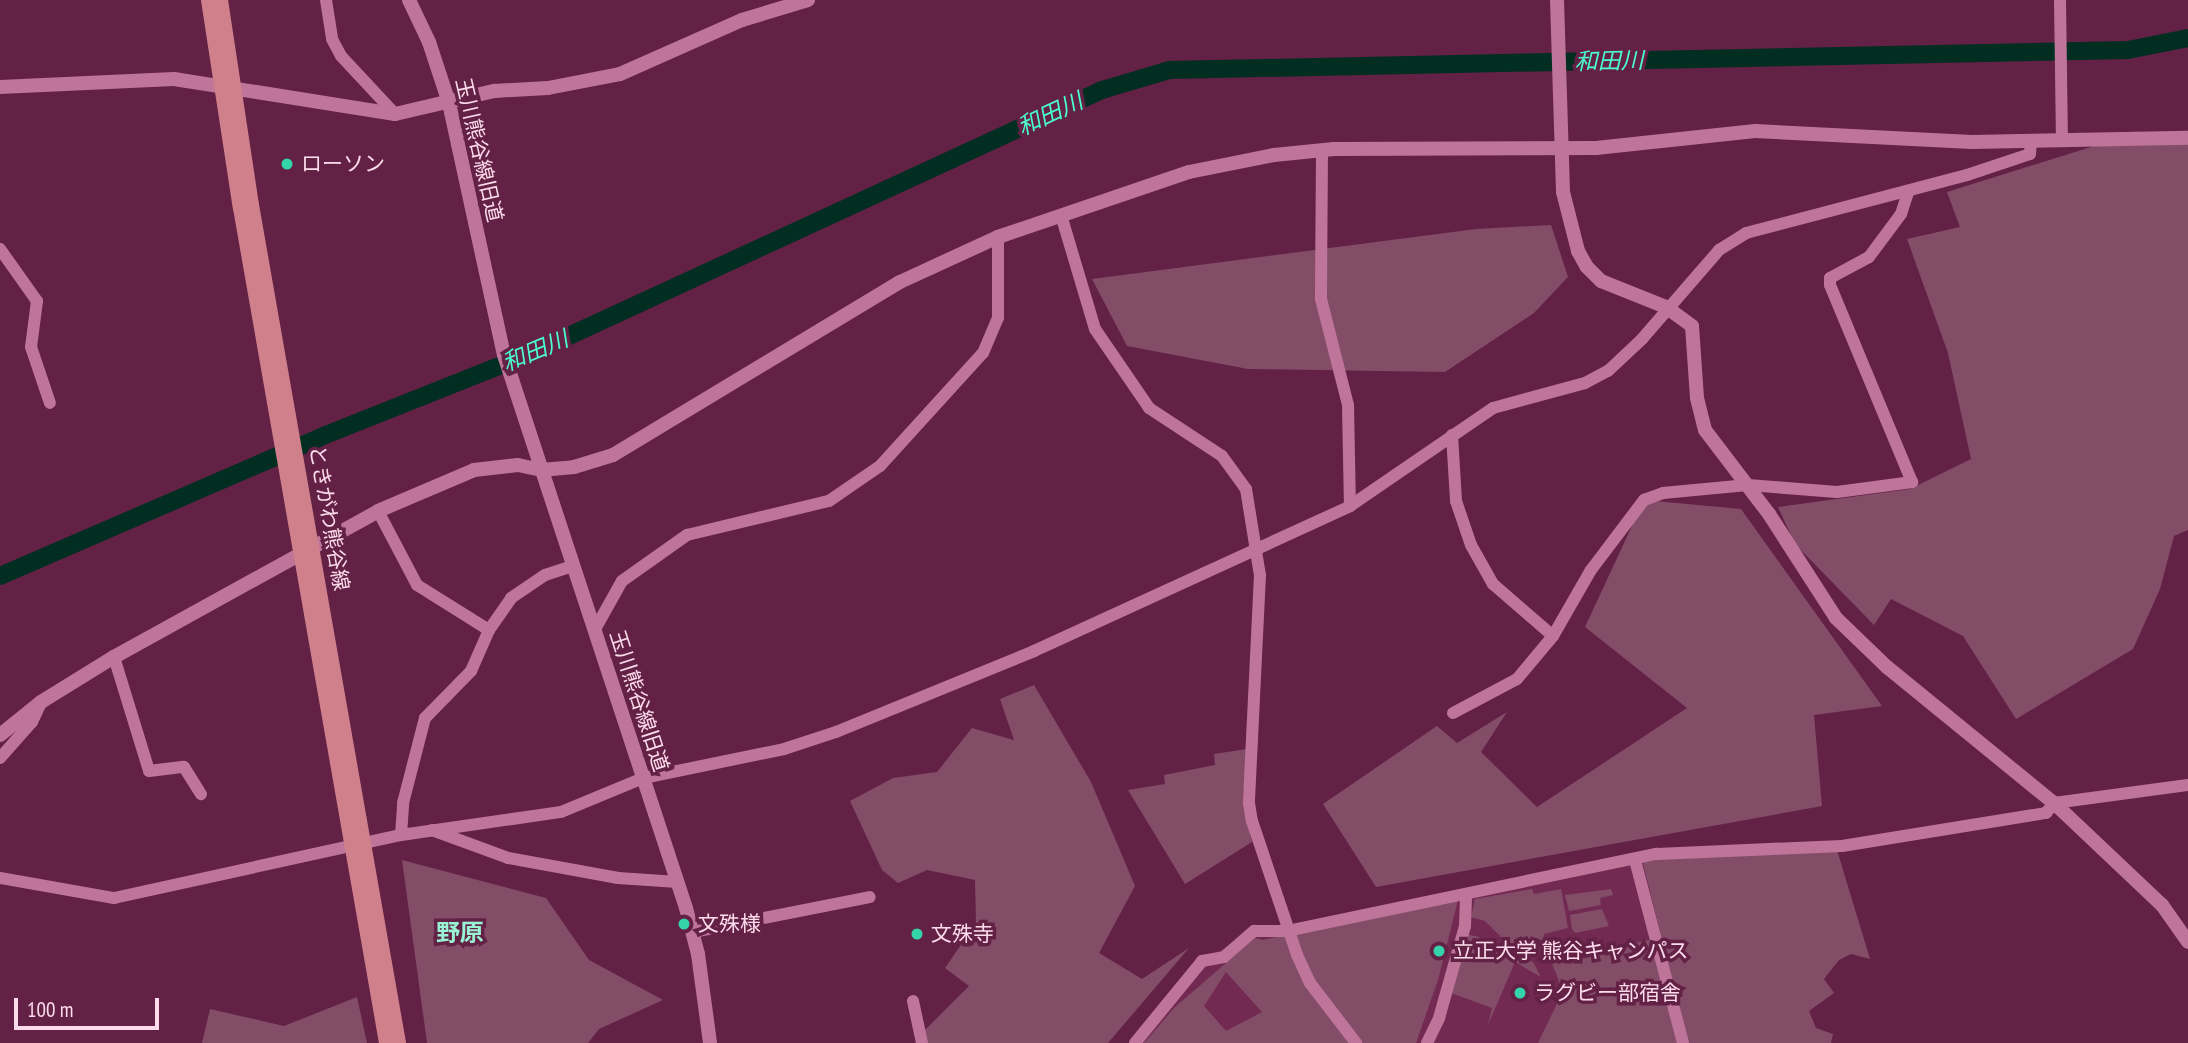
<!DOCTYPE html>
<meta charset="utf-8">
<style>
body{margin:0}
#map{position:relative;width:2188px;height:1043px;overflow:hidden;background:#632146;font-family:"PT Sans Narrow","Noto Sans JP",sans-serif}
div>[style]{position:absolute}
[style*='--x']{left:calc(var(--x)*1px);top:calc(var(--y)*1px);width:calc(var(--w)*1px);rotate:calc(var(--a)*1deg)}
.built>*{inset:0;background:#722a52}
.green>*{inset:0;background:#834d68}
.river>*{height:18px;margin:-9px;padding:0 9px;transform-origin:9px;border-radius:9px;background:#022e22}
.minor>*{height:12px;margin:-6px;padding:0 6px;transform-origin:6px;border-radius:6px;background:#bf759a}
.tertiary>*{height:14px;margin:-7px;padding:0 7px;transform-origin:7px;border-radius:7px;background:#bf759a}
.secondary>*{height:14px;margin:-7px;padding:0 7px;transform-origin:7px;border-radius:7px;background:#d0808a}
.dots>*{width:19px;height:19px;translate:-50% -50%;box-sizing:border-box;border:4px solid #632146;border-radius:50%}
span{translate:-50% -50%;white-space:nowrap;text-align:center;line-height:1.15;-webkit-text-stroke:7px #632146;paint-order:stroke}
.street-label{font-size:21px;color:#fcdbea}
.poi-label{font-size:21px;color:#fcdbea}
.left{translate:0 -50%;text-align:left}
.water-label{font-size:23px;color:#4affcb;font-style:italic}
.quarter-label{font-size:24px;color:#97f3d2;font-weight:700}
.scale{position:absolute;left:14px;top:998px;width:145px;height:32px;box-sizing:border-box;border:4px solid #fcdbea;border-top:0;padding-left:9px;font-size:21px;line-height:24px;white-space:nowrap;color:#fcdbea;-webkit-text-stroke:5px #632146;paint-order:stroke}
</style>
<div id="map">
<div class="built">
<i style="clip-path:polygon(1639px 861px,1683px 1043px,1137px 1043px,1214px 953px,1244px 937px)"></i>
</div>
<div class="green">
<i style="clip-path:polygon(2123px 137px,2188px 138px,2188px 530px,2174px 536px,2160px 589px,2133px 649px,2016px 719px,1963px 636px,1891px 599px,1874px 625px,1795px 544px,1778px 507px,1910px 489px,1971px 459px,1948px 353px,1907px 239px,1960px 227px,1947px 192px)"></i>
<i style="clip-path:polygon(1551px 225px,1568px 277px,1534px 313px,1445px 372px,1248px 369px,1127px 346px,1092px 279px,1476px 229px)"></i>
<i style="clip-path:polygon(1644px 500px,1741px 509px,1882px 706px,1814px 715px,1822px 806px,1376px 887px,1323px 804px,1437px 726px,1457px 743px,1507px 712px,1481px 752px,1537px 807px,1687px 708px,1585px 627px)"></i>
<i style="clip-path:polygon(1034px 685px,1091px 782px,1135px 886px,1099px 953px,1142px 979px,1189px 948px,1108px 1043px,926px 1043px,924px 1031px,969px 986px,945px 968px,976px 923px,975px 880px,927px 870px,898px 883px,882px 870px,850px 801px,893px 778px,937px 772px,972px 728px,1014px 740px,1000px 699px)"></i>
<i style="clip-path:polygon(1247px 749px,1243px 801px,1252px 842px,1185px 884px,1128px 790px,1165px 784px,1164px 775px,1215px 765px,1214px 754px)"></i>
<i style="clip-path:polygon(1837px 850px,1870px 959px,1851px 954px,1839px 960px,1824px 979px,1834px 993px,1809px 1011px,1816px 1028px,1833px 1034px,1831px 1043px,1688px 1043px,1642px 860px)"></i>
<i style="clip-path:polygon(402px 860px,546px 898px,589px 960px,663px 1000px,599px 1029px,588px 1043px,427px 1043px)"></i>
<i style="clip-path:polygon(1532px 889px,1534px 894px,1561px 889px,1568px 928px,1544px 934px,1545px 941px,1532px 943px,1533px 950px,1512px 948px,1485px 921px,1471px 917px,1475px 899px)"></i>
<i style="clip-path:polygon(1611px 889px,1613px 895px,1600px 898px,1601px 905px,1569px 911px,1565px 895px)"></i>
<i style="clip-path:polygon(evenodd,1459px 896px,1438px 980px,1416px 1043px,1144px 1043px,1175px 1007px,1255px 938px,1263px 940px,1459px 896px,1226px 972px,1262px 1012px,1226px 1031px,1204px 1006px,1226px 972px)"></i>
<i style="clip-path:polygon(1602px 909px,1609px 926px,1575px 933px,1572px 929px,1570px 915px)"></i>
<i style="clip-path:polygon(1466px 934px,1479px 937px,1497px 953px,1533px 962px,1541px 977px,1515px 962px,1488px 1025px,1492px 1008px,1451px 993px)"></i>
<i style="clip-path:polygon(1653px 939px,1679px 1043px,1538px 1043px,1563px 991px,1551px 961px)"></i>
<i style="clip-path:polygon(357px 997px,367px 1043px,202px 1043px,210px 1009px,284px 1026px)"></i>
</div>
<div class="river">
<i style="--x:0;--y:576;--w:352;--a:-23.4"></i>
<i style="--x:323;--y:436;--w:225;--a:-21.7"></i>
<i style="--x:532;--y:353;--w:628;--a:-24.77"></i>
<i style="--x:1102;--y:90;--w:70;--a:-16.6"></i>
<i style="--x:1169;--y:70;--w:959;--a:-1.19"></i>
<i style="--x:2128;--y:50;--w:61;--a:-11.3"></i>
</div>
<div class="minor">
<i style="--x:326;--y:0;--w:39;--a:81"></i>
<i style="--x:332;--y:39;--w:19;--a:62"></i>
<i style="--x:341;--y:56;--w:79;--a:47"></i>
<i style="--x:2060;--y:0;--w:141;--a:89.2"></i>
<i style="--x:1322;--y:150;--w:149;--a:90.4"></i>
<i style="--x:1321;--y:299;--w:109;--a:75.7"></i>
<i style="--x:1348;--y:405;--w:101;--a:88.9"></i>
<i style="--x:1061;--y:215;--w:119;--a:73.4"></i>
<i style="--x:1095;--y:329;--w:96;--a:55.6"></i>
<i style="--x:1149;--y:408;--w:87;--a:33.3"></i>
<i style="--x:1222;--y:456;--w:41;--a:54"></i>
<i style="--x:1246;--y:489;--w:87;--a:80.8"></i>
<i style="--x:1260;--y:575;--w:228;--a:92.8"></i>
<i style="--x:1249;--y:803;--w:18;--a:81"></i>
<i style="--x:1252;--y:821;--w:141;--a:71.4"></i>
<i style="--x:1297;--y:955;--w:31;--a:65"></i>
<i style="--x:1310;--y:983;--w:76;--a:52.5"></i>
<i style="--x:0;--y:249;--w:64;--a:54.6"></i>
<i style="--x:37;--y:301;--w:46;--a:97.4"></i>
<i style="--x:31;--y:347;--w:59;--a:71.3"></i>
<i style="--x:1452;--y:435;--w:66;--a:86.5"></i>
<i style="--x:1456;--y:501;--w:46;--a:71.2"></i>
<i style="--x:1471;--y:545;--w:45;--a:60.6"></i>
<i style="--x:1493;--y:584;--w:79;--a:40.9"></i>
<i style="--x:378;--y:511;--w:84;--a:62.2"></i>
<i style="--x:417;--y:585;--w:85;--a:32"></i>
<i style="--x:594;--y:631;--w:57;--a:-60.8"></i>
<i style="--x:622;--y:581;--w:80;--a:-35.3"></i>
<i style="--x:687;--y:535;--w:146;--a:-13.5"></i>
<i style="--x:829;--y:501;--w:62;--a:-34.5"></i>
<i style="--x:880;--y:466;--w:153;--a:-47.7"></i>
<i style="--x:983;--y:353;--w:38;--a:-67"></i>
<i style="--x:998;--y:318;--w:81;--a:-90"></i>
<i style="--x:114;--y:657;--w:119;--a:72.9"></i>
<i style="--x:149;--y:771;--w:35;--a:-7"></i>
<i style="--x:184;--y:767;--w:32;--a:58"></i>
<i style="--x:1453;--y:713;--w:72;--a:-28"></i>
<i style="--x:1517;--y:679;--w:56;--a:-50.1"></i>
<i style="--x:1553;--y:636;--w:76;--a:-60.1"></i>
<i style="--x:1591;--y:570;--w:88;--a:-52.9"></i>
<i style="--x:1644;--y:500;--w:20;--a:-20"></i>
<i style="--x:1663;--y:493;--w:85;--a:-5.4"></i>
<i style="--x:1748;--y:485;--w:89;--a:4.5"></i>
<i style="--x:1837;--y:492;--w:76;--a:-7.6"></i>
<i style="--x:1912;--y:482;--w:213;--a:-112.6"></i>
<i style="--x:1830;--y:285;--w:7;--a:-90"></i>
<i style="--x:1830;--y:278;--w:44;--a:-28.3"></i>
<i style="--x:1869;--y:257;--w:54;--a:-53.3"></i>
<i style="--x:1901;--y:214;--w:22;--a:-72"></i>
<i style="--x:0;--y:758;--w:48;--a:-48.4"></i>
<i style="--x:32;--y:722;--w:21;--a:-65"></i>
<i style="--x:432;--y:830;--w:81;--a:20.2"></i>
<i style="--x:508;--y:858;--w:112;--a:10.3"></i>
<i style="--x:618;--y:878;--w:60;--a:3.8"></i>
<i style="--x:401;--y:835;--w:32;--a:-86"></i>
<i style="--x:403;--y:803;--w:88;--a:-75.5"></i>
<i style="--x:425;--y:718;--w:66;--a:-45.6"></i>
<i style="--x:471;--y:671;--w:45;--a:-66.3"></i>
<i style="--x:489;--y:630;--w:39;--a:-55"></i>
<i style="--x:511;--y:598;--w:41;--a:-34.1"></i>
<i style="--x:545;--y:575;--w:29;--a:-18"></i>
<i style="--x:1635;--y:860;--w:189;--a:75.3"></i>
<i style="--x:0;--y:878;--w:116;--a:10"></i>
<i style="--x:114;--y:898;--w:294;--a:-12.4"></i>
<i style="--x:401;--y:835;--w:162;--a:-8.2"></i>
<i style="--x:561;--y:812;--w:89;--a:-22.5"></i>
<i style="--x:643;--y:778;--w:144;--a:-11.6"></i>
<i style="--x:784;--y:749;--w:55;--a:-18.1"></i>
<i style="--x:836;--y:732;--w:214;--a:-22.2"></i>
<i style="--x:1034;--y:651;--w:348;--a:-24.6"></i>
<i style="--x:1350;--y:506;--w:173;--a:-34.4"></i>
<i style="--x:1493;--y:408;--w:95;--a:-15.2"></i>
<i style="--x:1585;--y:383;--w:26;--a:-28"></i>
<i style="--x:1608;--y:371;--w:47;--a:-43.3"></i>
<i style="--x:1642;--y:339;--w:118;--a:-49.1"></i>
<i style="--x:1719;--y:250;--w:32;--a:-32"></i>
<i style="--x:1746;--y:233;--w:228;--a:-14.7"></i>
<i style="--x:1967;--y:175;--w:66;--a:-18.4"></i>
<i style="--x:2030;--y:154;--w:13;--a:-86"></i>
<i style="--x:693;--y:932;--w:180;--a:-11.2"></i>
<i style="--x:913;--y:1001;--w:43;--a:77.9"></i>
<i style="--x:1135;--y:1043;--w:106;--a:-50.7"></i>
<i style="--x:1202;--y:961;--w:22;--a:-10"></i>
<i style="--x:1224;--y:957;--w:40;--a:-41"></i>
<i style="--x:1254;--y:931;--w:33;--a:0"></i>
<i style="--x:1287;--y:931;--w:378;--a:-11.8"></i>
<i style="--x:1657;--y:854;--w:185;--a:-2.5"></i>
<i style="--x:1842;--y:846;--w:207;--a:-9.2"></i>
<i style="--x:2046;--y:813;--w:13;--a:-51"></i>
<i style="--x:2054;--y:803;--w:135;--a:-7.7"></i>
<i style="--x:1427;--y:1043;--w:28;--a:-64"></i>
<i style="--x:1439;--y:1018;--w:96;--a:-74.2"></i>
<i style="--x:1465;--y:926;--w:30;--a:-88"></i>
</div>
<div class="tertiary">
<i style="--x:409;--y:0;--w:47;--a:64.5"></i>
<i style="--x:429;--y:42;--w:64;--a:71.8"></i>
<i style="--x:449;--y:103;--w:258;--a:77.7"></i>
<i style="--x:504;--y:355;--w:582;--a:71.78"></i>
<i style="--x:686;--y:908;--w:48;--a:75.4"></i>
<i style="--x:698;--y:954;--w:90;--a:82.3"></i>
<i style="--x:1557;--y:0;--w:192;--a:88.2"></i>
<i style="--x:1563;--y:192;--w:61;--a:75.7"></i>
<i style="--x:1578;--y:251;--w:18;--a:61"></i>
<i style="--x:1587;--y:267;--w:20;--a:45"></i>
<i style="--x:1601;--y:281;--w:70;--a:21.8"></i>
<i style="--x:1666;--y:307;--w:32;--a:36"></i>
<i style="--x:1692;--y:326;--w:72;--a:86"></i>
<i style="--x:1697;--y:398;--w:33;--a:76"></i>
<i style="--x:1705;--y:430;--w:106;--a:52.7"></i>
<i style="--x:1769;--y:514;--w:124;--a:57.2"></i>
<i style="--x:1836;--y:618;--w:71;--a:43.9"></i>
<i style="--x:1887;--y:667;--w:215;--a:39.2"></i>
<i style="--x:2054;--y:803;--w:149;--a:43.4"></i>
<i style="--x:2162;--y:905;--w:45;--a:54.9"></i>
<i style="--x:0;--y:87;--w:174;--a:-2.6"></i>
<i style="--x:174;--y:79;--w:224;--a:9"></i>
<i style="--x:395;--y:114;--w:102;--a:-13.1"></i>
<i style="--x:494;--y:91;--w:54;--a:-3.2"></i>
<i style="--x:548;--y:88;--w:73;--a:-11"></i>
<i style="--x:620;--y:74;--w:133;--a:-23.9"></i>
<i style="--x:742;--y:20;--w:69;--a:-16.9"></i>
<i style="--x:0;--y:735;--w:53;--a:-38.8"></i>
<i style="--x:41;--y:702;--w:86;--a:-31.7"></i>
<i style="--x:114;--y:657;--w:302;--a:-28.9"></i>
<i style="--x:378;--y:511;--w:104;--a:-23.1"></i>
<i style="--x:474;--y:470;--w:44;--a:-6.5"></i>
<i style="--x:518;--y:465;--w:24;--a:12"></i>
<i style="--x:541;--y:470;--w:33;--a:-5"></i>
<i style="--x:574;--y:467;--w:41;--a:-17.1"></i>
<i style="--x:613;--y:455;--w:335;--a:-31.1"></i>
<i style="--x:900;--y:282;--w:108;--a:-24.7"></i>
<i style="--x:998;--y:237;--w:202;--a:-18.8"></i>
<i style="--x:1189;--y:172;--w:87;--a:-11.3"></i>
<i style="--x:1274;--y:155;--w:60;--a:-5.7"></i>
<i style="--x:1334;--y:149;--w:262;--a:-0.2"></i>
<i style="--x:1596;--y:148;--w:160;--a:-6.1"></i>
<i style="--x:1755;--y:131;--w:217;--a:2.9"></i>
<i style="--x:1972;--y:142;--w:216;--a:-1.1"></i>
</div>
<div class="secondary">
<i style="--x:208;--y:0;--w:210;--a:81.3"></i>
<i style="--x:240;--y:208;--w:848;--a:80.08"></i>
<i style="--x:221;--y:0;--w:207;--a:81.4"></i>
<i style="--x:252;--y:205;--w:851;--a:80.05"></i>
</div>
<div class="dots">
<i style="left:287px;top:164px;background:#34d4a8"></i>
<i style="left:684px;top:924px;background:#34d4a8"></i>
<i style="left:917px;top:934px;background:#34d4a8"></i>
<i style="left:1439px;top:951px;background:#34d4a8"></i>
<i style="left:1520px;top:993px;background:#34d4a8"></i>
</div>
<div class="street-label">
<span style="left:479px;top:150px;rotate:77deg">玉川熊谷線旧道</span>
<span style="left:329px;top:518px;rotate:80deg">ときがわ熊谷線</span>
<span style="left:639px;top:701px;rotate:72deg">玉川熊谷線旧道</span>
</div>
<div class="poi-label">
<span class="left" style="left:301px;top:164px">ローソン</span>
<span class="left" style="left:698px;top:924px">文殊様</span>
<span class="left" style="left:931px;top:934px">文殊寺</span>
<span class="left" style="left:1453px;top:951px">立正大学 熊谷キャンパス</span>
<span class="left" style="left:1534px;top:993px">ラグビー部宿舎</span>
</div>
<div class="water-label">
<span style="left:1609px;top:61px;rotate:-1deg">和田川</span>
<span style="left:1050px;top:114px;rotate:-25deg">和田川</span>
<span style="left:535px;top:351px;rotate:-23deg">和田川</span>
</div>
<div class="quarter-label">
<span style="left:460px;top:933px">野原</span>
</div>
<div class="scale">100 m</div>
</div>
